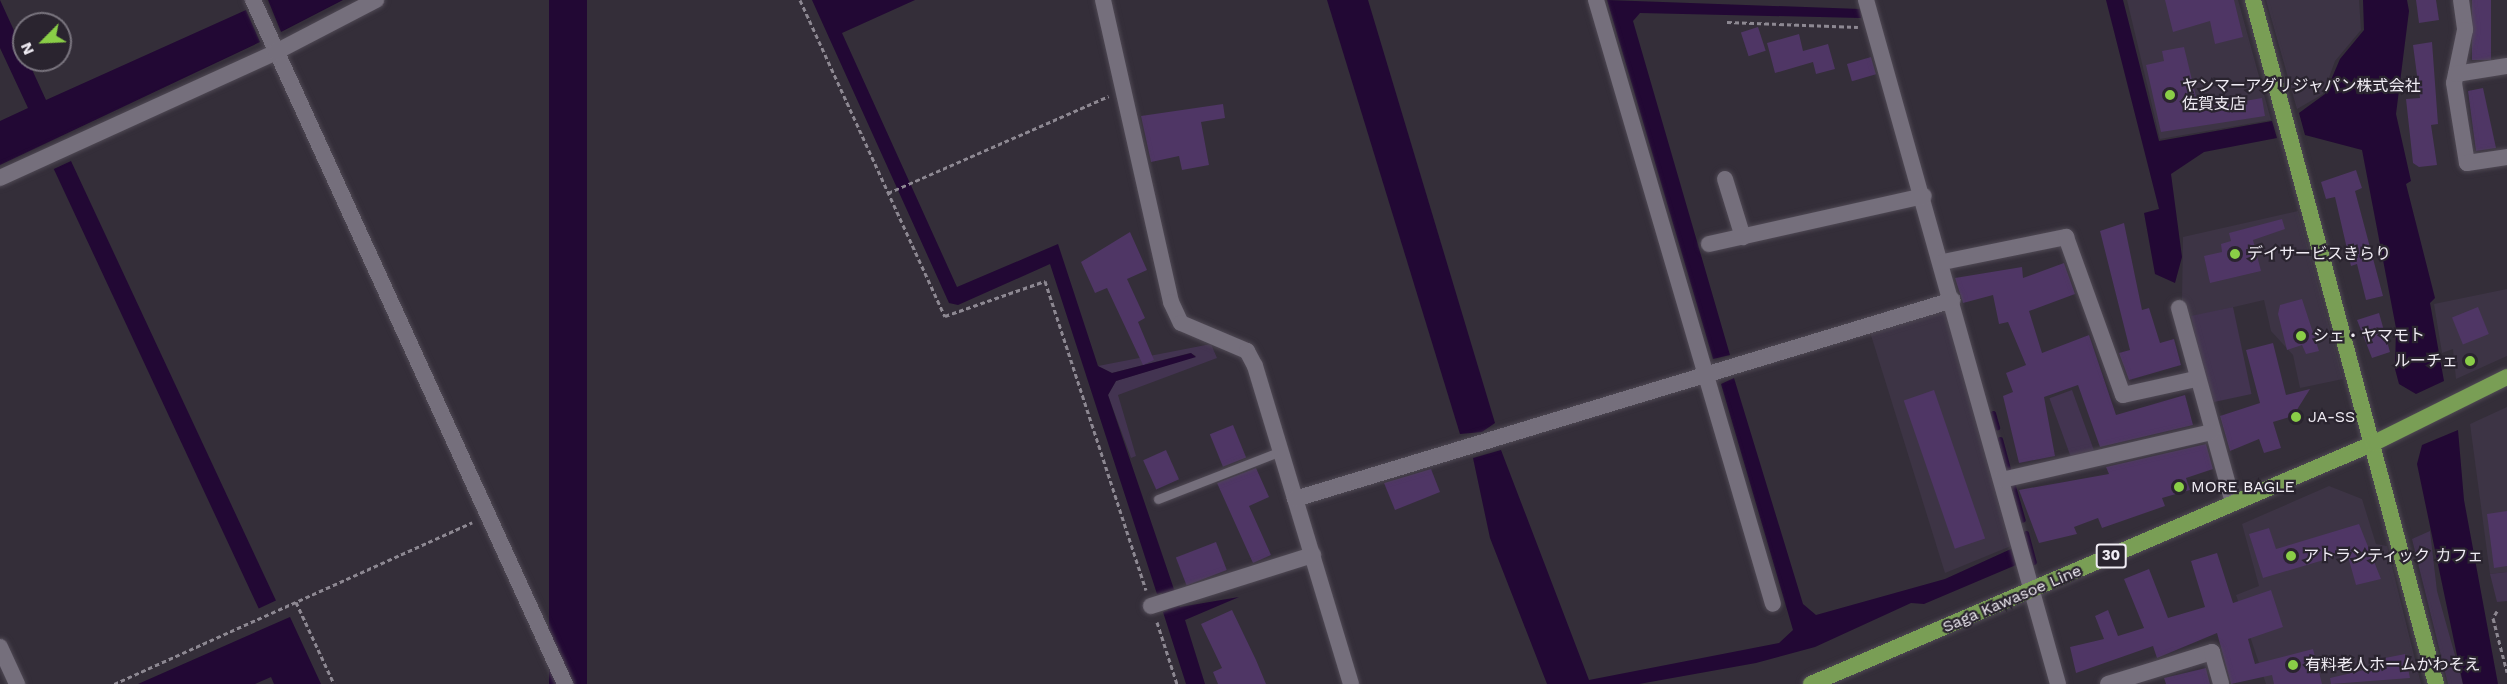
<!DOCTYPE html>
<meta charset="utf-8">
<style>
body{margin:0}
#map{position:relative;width:2507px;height:684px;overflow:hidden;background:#342e39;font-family:"Work Sans","Noto Sans JP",sans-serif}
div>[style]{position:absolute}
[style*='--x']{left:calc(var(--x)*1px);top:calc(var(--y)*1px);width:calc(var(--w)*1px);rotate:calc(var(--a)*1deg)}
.built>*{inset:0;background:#3d3445}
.green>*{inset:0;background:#433451;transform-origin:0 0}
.water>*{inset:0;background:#220834;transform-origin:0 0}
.stream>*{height:5px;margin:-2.5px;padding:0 2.5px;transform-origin:2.5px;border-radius:2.5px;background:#220834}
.building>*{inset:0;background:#4f3665;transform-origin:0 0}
.path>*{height:3px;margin-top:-1.5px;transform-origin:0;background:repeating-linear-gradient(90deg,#8d8892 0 4.5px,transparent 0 7.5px)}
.roads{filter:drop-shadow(0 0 2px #4f4954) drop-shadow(0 0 2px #4f4954)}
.service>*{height:9px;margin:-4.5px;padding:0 4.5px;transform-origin:4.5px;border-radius:4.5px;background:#756f7c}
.minor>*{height:16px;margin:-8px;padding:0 8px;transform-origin:8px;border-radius:8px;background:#756f7c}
.tertiary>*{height:16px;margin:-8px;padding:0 8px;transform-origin:8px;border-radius:8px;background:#756f7c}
.primary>*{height:16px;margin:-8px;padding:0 8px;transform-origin:8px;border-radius:8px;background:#799e55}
.dots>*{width:16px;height:16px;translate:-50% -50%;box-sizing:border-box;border:3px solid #2a242f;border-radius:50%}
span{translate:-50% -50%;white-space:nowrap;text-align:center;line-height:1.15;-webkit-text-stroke:4.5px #2a242f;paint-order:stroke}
.shield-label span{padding:2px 4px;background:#2a242f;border:2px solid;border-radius:4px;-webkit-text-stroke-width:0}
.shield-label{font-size:15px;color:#f0ecf4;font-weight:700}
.poi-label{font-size:16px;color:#f0ecf4}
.left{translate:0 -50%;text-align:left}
.right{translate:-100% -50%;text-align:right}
.street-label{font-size:16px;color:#f0ecf4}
.north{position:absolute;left:12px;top:12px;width:60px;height:60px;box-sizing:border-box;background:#2a242f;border:2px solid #79747e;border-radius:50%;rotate:246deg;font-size:16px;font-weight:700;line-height:24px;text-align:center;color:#f0ecf4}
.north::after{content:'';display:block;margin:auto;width:21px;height:27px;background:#8ace47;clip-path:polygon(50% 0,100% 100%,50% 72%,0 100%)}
</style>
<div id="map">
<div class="built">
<i style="clip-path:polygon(2127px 0,2238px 0,2271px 120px,2160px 139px)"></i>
<i style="clip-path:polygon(2266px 0,2359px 0,2361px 30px,2335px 61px,2323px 94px,2297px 109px)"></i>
<i style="clip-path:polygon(2298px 211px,2343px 379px,2300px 388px,2293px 355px,2271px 331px,2264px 300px,2191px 317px,2182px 300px,2183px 237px)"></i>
<i style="clip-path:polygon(2507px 289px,2507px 356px,2456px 379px,2453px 349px,2442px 353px,2434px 304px)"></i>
<i style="clip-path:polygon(1949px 307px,2011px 546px,1945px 573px,1870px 332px)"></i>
<i style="clip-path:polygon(2507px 407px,2507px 572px,2490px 574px,2470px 424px)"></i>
<i style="clip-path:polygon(2329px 486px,2362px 499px,2376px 544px,2387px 546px,2421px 684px,2266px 684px,2236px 595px,2259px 586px,2242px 524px)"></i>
</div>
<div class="green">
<i style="left:2233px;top:307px;width:89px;height:43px;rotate:78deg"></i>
<i style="clip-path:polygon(1211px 344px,1217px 358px,1118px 395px,1136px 456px,1131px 458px,1108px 395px,1116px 381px,1196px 356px,1190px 353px,1112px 373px,1098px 366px)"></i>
<i style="left:2072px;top:390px;width:66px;height:24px;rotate:70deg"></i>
<i style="clip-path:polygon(2430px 531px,2437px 591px,2463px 684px,2448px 684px,2412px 539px)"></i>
<i style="clip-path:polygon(2507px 572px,2507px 601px,2497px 602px,2490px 574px)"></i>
</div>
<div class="water">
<i style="clip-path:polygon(0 0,46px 100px,246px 10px,260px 42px,0 165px,0 121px,28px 108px,0 48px)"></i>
<i style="clip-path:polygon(268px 0,343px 0,281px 32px)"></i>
<i style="left:549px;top:0;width:38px;height:750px"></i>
<i style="clip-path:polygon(812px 0,915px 0,842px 33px,957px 287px,1058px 244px,1098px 366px,1112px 373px,1191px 353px,1196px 357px,1116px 381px,1108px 395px,1180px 607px,1239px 597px,1185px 620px,1205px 684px,1186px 684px,1163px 612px,1168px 610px,1162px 593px,1157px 594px,1050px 264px,958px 305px,949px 303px)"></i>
<i style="clip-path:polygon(1327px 0,1368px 0,1495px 423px,1482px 432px,1460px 434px)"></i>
<i style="clip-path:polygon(1607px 0,1860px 9px,1861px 18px,1640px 13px,1633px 21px,1730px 355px,1713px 359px)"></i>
<i style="clip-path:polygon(2106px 0,2123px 0,2159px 141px,2272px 121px,2277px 138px,2204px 152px,2171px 174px,2182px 257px,2175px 283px,2155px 274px,2144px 213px,2159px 209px)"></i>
<i style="clip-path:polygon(2363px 0,2407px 0,2409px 11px,2396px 114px,2411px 181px,2406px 184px,2435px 298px,2430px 303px,2444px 381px,2416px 394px,2399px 384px,2395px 369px,2396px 328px,2362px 150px,2305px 135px,2299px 113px,2325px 94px,2340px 59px,2364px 30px)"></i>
<i style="left:71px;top:161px;width:485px;height:19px;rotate:65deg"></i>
<i style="clip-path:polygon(1734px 378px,1803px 604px,1816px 615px,1945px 579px,2011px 549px,2016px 565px,1924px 604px,1911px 603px,1815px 647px,1756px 663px,1639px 684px,1547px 684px,1490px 538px,1473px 458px,1501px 450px,1589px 680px,1779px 643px,1793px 630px,1721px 384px)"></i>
<i style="clip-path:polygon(2458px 430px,2464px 500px,2498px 684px,2463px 684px,2417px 464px,2422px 445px)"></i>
<i style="clip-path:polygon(290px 617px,321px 684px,274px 684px,271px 677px,255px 684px,138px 684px)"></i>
</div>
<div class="stream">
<i style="--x:1993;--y:413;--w:15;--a:74"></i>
<i style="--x:2000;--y:439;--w:34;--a:75"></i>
<i style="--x:2013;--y:486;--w:35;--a:74"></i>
<i style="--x:2026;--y:533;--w:30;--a:75"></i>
</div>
<div class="building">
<i style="clip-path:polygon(2165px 0,2234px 0,2243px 37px,2215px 44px,2210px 21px,2173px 32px)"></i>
<i style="clip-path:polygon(2416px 0,2436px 0,2439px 20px,2419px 23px)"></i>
<i style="left:2472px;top:0;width:19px;height:60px"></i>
<i style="left:1758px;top:27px;width:25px;height:18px;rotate:72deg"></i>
<i style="clip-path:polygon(1799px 34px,1803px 51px,1828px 44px,1835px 69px,1816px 74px,1813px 62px,1775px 73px,1767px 43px)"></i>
<i style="clip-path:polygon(2432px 42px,2438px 124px,2431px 125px,2437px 165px,2419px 167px,2413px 163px,2406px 99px,2420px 98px,2413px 45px)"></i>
<i style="clip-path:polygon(2184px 47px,2199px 109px,2262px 98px,2265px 116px,2161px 132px,2146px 65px,2164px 61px,2162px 51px)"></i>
<i style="left:1871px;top:57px;width:18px;height:25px;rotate:74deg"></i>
<i style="clip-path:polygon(2483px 88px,2496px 148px,2476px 151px,2468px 91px)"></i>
<i style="clip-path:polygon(1223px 104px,1225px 118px,1201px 122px,1209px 165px,1182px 170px,1179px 156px,1151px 162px,1141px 116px)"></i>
<i style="clip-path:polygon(2356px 170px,2362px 188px,2355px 191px,2383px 296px,2366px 300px,2357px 264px,2351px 266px,2335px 197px,2326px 199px,2321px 182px)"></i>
<i style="clip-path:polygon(2282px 219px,2285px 229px,2253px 240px,2261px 271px,2210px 283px,2204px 256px,2222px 252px,2221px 244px,2231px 241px,2229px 233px)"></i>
<i style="clip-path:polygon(2124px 223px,2142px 310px,2149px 308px,2160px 343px,2174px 339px,2181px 365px,2129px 380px,2119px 353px,2130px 350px,2100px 231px)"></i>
<i style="clip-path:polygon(1130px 232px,1147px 270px,1127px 279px,1145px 318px,1138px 322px,1154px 360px,1143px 365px,1107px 288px,1095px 293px,1081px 262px)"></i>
<i style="clip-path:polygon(2064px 263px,2075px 294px,2029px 311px,2042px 353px,2089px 335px,2116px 415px,2185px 395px,2193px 425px,2100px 447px,2078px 385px,2044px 397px,2055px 456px,2019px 463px,2003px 396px,2013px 392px,2006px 373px,2026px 365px,2008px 322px,1999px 324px,1993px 295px,1963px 303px,1955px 278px,2022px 267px,2023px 278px)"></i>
<i style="clip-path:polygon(2302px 299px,2319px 351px,2306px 354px,2302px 345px,2287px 350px,2278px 314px,2280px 305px)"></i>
<i style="left:2478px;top:307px;width:29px;height:28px;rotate:68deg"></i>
<i style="clip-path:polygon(2379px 313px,2390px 352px,2372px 358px,2357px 320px)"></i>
<i style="clip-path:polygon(2273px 343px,2286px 395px,2310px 389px,2293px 416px,2273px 422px,2281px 448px,2264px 453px,2259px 439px,2230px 451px,2220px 416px,2260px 403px,2246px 350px)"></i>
<i style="left:1934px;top:390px;width:157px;height:32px;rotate:71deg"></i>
<i style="left:1233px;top:425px;width:35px;height:25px;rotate:68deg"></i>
<i style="clip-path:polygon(2206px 444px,2213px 469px,2186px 478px,2190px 490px,2162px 498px,2165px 506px,2102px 528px,2098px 518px,2074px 527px,2077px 534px,2039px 543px,2019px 490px,2109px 474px,2106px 467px)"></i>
<i style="left:1166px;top:450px;width:32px;height:25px;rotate:66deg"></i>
<i style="clip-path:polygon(1256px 468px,1269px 497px,1249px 506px,1271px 555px,1253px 563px,1217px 483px)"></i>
<i style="clip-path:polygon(1431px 469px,1440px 492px,1395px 510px,1384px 483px)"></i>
<i style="clip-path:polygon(2507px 511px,2507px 566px,2494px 568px,2487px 514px)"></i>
<i style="clip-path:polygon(2359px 524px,2381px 579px,2356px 585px,2347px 553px,2263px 578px,2249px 534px,2269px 528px,2276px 549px)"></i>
<i style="left:1216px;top:542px;width:30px;height:43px;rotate:69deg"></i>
<i style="clip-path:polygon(2217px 553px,2233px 603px,2271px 590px,2283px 627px,2248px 639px,2255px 664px,2313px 649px,2322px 684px,2274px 684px,2272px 675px,2231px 684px,2217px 633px,2157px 658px,2153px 646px,2076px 673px,2070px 647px,2104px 639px,2095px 616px,2108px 610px,2118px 636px,2144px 628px,2124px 579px,2149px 569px,2168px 618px,2205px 607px,2191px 561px)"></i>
<i style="clip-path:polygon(1232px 610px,1256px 660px,1266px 684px,1218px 684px,1213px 672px,1222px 668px,1201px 624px)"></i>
<i style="clip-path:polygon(2405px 654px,2410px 678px,2331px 684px,2330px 678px,2377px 667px,2375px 660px)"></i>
<i style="clip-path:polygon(2206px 668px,2210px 684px,2166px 684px,2164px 678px)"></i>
</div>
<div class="path">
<i style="--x:800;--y:0;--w:348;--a:65.4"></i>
<i style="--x:945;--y:316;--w:106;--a:-19.3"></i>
<i style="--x:1045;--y:281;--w:325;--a:71.9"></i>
<i style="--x:1727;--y:22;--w:131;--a:2.2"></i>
<i style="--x:888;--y:193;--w:241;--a:-23.7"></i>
<i style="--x:296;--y:602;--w:90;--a:65.1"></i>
<i style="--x:2497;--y:611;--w:8;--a:120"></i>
<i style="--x:2493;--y:618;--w:56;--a:75.5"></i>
<i style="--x:1157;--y:622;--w:65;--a:72.1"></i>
<i style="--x:114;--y:684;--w:393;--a:-24.3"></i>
</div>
<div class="roads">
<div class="service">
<i style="--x:1158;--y:499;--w:132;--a:-21.3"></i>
</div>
<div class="minor">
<i style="--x:253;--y:0;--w:752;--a:65.48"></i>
<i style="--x:1103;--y:0;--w:310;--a:77.3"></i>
<i style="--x:1171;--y:302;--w:23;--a:65"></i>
<i style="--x:1181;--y:323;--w:72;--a:23"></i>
<i style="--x:1247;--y:351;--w:17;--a:62"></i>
<i style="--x:1255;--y:366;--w:332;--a:73.2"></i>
<i style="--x:1596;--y:0;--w:629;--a:73.67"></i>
<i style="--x:1866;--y:0;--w:710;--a:74.32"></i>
<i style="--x:2461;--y:0;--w:30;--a:82"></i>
<i style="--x:2465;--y:30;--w:54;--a:101.7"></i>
<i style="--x:2454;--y:83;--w:81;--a:80.8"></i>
<i style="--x:2467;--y:163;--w:40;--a:-8.5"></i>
<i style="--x:2456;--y:74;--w:52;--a:-8.9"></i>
<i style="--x:0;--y:178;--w:303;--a:-24.5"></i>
<i style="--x:276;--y:52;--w:113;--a:-27.5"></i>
<i style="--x:1725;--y:179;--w:61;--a:72.8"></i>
<i style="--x:1709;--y:244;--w:220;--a:-12.6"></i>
<i style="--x:1943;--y:262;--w:126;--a:-11.5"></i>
<i style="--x:2066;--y:237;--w:168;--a:70.2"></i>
<i style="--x:2123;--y:395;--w:75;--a:-12.4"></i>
<i style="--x:2179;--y:308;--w:202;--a:74.5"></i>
<i style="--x:2002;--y:480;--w:214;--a:-12.9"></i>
<i style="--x:1295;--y:499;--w:687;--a:-16.83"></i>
<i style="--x:1151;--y:606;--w:170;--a:-17.5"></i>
<i style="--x:2108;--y:684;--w:109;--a:-17.1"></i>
<i style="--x:2212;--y:652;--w:33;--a:74"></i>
</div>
<div class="tertiary">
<i style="--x:0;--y:647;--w:41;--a:65.3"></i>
</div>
<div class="primary">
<i style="--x:2253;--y:0;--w:708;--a:75.02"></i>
<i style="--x:1811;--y:684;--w:612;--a:-23.17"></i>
<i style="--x:2374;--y:443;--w:148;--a:-26.4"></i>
</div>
</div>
<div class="dots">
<i style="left:2170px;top:95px;background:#8ace47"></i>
<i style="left:2235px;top:254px;background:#8ace47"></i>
<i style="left:2301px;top:336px;background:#8ace47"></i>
<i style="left:2470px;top:361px;background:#8ace47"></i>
<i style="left:2296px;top:417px;background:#8ace47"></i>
<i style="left:2179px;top:487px;background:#8ace47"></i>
<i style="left:2291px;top:556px;background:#8ace47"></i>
<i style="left:2293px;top:665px;background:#8ace47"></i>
</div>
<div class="shield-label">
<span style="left:2111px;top:556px">30</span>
</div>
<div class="poi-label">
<span class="left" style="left:2182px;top:95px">ヤンマーアグリジャパン株式会社<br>佐賀支店</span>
<span class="left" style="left:2247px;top:254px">デイサービスきらり</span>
<span class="left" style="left:2313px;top:336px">シェ・ヤマモト</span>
<span class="right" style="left:2458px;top:361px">ルーチェ</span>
<span class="left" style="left:2308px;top:417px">JA-SS</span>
<span class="left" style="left:2191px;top:487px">MORE BAGLE</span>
<span class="left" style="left:2303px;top:556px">アトランティック カフェ</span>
<span class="left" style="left:2305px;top:665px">有料老人ホームかわそえ</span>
</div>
<div class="street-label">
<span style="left:2012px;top:599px;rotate:-23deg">Saga Kawasoe Line</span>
</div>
<div class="north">N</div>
</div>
